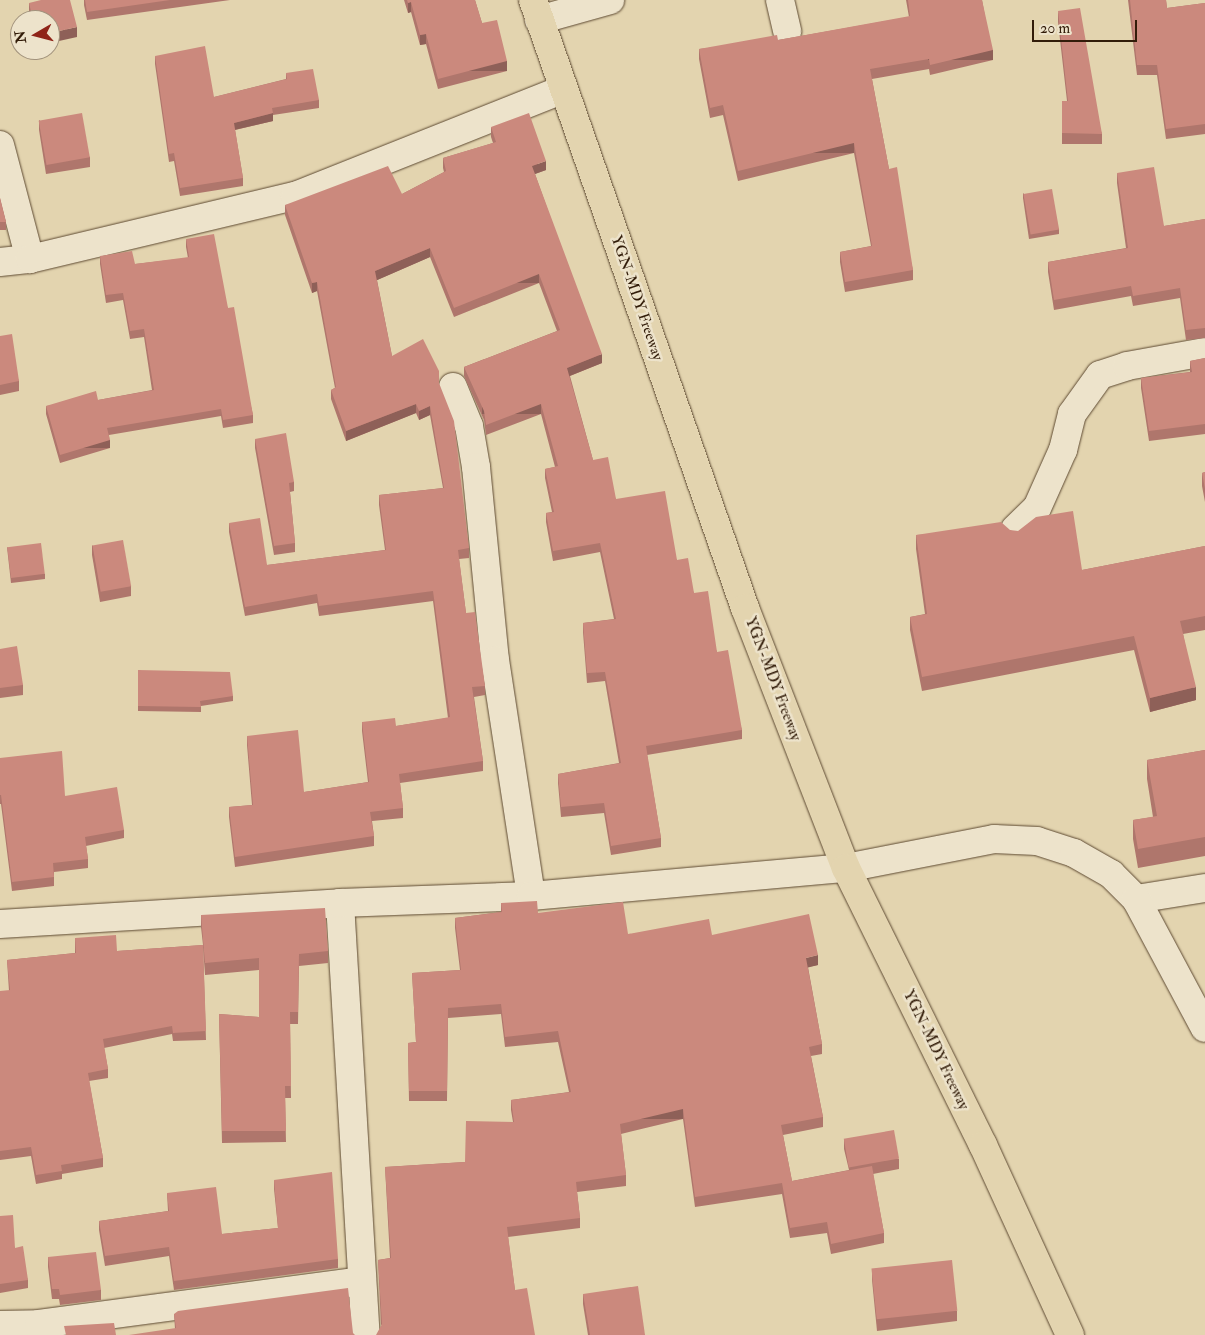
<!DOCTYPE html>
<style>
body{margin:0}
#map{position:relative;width:1205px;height:1335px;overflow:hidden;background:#e3d4af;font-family:"IM FELL Double Pica",serif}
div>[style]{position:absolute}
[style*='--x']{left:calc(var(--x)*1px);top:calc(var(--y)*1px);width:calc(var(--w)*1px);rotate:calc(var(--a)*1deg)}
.roads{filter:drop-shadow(0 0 1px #5e4a32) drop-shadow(0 0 1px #5e4a32)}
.minor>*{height:28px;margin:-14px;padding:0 14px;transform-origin:14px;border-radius:14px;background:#ede3cb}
.major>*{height:28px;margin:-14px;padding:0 14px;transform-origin:14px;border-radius:14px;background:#e3d4af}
.wall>*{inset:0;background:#af766c}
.shaded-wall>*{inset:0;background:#8e6058;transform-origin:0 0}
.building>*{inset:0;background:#cb897d;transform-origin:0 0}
span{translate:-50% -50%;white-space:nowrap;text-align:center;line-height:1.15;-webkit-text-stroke:5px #ede3cb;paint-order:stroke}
.street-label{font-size:15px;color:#321c09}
.north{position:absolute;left:10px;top:10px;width:50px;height:50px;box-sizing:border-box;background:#ede3cb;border:1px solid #a2937d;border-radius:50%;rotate:262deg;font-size:14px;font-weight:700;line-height:20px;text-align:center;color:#321c09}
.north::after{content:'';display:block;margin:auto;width:18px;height:22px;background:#8f2418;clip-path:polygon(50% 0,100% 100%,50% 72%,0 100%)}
.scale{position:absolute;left:1032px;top:20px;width:105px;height:22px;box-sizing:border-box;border:2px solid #321c09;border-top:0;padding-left:6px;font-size:15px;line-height:18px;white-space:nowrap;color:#321c09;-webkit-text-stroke:4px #ede3cb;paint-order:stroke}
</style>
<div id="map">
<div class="roads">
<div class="minor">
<i style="--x:780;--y:0;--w:32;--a:77"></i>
<i style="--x:539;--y:20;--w:74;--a:-15.7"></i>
<i style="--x:0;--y:145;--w:118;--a:75.3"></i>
<i style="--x:0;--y:262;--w:30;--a:-6"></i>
<i style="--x:30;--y:259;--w:272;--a:-13.4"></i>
<i style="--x:295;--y:196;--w:289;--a:-21.7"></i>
<i style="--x:453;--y:387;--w:42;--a:67.7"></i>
<i style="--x:469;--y:426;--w:42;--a:80.3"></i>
<i style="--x:476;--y:467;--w:194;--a:84.4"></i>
<i style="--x:495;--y:660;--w:239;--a:81.3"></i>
<i style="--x:1015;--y:529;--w:30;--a:-44"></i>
<i style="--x:1037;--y:508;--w:64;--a:-65.9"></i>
<i style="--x:1063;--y:450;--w:37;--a:-76"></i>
<i style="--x:1072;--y:414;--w:48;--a:-54.3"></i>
<i style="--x:1100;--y:375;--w:28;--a:-18"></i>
<i style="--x:1127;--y:366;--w:79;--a:-10.2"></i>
<i style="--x:1136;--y:899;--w:70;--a:-9.1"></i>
<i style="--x:340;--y:903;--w:433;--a:86.6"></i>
<i style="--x:0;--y:924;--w:341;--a:-3.5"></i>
<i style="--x:340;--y:903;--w:191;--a:-2.1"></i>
<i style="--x:531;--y:896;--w:316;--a:-5.1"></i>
<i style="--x:846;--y:868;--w:151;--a:-11.1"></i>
<i style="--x:994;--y:839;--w:43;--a:2.7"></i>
<i style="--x:1037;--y:841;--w:39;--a:18"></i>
<i style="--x:1074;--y:853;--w:43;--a:29.6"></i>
<i style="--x:1111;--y:874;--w:35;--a:45"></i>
<i style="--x:1136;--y:899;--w:146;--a:61.9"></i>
<i style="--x:0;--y:1325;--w:39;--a:-1"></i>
<i style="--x:39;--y:1324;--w:325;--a:-7.6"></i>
</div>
<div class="major">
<i style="--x:533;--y:0;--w:644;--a:70.78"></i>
<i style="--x:745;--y:608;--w:279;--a:68.8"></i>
<i style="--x:846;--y:868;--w:309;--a:63.7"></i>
<i style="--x:983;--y:1145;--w:209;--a:65.4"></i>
</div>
</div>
<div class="wall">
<i style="clip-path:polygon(84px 0,230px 0,87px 20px,84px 5px)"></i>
<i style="clip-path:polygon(404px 0,475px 0,482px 23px,507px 71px,438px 89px,426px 44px,420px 45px,411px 12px,408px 13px)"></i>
<i style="clip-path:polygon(906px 0,982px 0,993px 60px,930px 75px,929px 69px,872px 79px,889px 169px,913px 270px,913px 280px,845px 292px,840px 262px,840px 252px,871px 246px,854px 153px,738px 181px,723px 115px,710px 118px,699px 59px,699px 49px,778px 40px,909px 17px)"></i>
<i style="clip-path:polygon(1128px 0,1166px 0,1167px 8px,1205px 3px,1205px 134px,1166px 139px,1157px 75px,1137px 75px)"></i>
<i style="clip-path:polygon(29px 3px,77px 37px,50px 20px,30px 20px,29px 13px)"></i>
<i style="clip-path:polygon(1058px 11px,1102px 134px,1102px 144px,1062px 144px,1062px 101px,1067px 101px,1058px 22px)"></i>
<i style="clip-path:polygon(155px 56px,214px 97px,286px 79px,286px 73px,319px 100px,319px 108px,273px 115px,273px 121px,235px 130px,243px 178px,243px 186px,180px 196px,174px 161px,169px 162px,155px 64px)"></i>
<i style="clip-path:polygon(39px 120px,90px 157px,90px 167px,46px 174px,39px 130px)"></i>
<i style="clip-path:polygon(491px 127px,546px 170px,535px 174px,602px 363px,570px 376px,593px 460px,616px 499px,677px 560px,694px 593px,717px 652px,742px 730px,742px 739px,647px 755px,661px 838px,661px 847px,611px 855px,604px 813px,561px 817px,558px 783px,558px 774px,619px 763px,605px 681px,587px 683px,583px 632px,583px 623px,614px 619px,600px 552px,553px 561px,546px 522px,546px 513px,552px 512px,545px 478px,545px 469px,555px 467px,541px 414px,486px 435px,484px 420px,464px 376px,464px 367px,557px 331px,539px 283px,454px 317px,430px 257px,377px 280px,392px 356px,439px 385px,469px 548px,469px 558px,459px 559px,466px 613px,485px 686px,485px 695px,474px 697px,483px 761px,483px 771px,400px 783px,403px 808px,403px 818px,372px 821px,374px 836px,374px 846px,235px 867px,229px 817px,229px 807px,252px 805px,247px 745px,247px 736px,304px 792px,368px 782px,362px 731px,362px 722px,396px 726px,448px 718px,433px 601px,319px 616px,317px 603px,245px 616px,229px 532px,229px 523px,267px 565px,385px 550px,379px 505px,379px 495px,443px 488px,430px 415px,419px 420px,416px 413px,346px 441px,331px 399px,331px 390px,335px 388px,317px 291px,312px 293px,285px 215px,285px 205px,402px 194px,444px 172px,443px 168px,443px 158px,493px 143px,491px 137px)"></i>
<i style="clip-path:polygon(1117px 173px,1164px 226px,1205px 219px,1205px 338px,1186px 340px,1180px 298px,1133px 306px,1131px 296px,1054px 310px,1048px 272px,1048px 262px,1126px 248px,1117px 183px)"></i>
<i style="clip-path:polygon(1023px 193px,1059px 229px,1059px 234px,1029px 239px,1023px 198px)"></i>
<i style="clip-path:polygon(0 198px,6px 222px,6px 230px,0 230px)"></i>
<i style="clip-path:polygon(186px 239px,228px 308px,253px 415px,253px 423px,223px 428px,221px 416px,109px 435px,110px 448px,60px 463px,46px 414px,46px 406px,98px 400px,152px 390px,144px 337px,130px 339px,123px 300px,106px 303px,100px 264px,100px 256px,135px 264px,188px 258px,186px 247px)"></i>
<i style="clip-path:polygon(0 336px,19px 381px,19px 391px,0 395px)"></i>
<i style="clip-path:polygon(1205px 358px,1205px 434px,1149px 441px,1141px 388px,1141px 378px,1190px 372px,1190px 361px)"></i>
<i style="clip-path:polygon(255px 439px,294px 482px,294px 491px,290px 492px,295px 543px,295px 552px,274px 555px,255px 448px)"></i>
<i style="clip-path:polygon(1205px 472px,1205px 502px,1202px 486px,1202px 473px)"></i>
<i style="clip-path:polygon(1010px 530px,1082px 570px,1205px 546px,1205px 630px,1183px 634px,1196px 700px,1150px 712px,1134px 650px,922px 691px,910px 630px,910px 617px,925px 614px,916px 549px,916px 535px)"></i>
<i style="clip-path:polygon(92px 545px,131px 586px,131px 596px,100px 602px,92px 555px)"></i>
<i style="clip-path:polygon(7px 547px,45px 574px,45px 579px,11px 583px)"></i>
<i style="clip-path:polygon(0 649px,23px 685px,23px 695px,0 698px)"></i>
<i style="clip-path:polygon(138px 670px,233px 696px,233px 701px,201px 706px,201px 712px,138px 711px)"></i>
<i style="clip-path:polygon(1205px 750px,1205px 856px,1138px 868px,1133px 839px,1133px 820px,1153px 817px,1147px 779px,1147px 760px)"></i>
<i style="clip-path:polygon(0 758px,124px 830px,124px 838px,86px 846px,88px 859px,88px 868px,54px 872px,54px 886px,12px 891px,1px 804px,0 804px)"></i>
<i style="clip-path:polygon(501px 903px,538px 913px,628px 934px,712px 935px,818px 965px,808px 967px,822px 1044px,822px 1054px,811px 1056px,823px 1117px,823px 1127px,783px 1135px,792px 1181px,849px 1170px,844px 1149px,844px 1139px,899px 1159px,899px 1169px,873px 1174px,884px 1233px,884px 1243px,831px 1254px,827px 1233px,790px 1238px,782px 1194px,695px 1207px,683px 1119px,621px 1134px,626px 1175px,626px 1186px,577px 1192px,580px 1218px,580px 1228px,508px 1237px,515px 1290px,381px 1325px,378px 1260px,390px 1258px,385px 1167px,465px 1162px,513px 1122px,511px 1110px,511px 1100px,569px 1092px,558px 1042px,505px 1047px,501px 1014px,448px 1018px,447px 1101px,409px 1101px,408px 1043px,416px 1042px,412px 973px,460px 970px,455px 928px,455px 918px,501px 912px)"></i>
<i style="clip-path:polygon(201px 915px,328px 951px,328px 963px,299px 966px,298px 1024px,290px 1024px,291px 1098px,285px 1098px,286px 1142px,222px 1143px,219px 1014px,259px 1017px,259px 970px,205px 975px,203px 947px,206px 1040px,173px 1041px,172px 1034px,104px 1048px,108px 1069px,108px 1078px,89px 1081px,103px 1158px,103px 1167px,62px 1174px,62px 1179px,36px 1184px,31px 1156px,0 1160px,0 991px,9px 991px,7px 960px,75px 953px,75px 938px,117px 951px,203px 945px,201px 927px)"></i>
<i style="clip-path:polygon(274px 1180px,338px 1259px,338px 1268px,174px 1290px,169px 1256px,105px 1266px,99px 1230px,99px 1221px,168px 1211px,167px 1193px,222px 1234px,278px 1228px,274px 1189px)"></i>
<i style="clip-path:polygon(0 1216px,15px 1248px,28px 1280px,28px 1288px,0 1293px)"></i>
<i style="clip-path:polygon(48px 1257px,101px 1290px,101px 1300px,60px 1305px,59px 1299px,52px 1299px,48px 1267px)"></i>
<i style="clip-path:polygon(872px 1270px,957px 1311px,957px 1321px,877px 1331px,872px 1280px)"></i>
<i style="clip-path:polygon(583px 1294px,645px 1335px,588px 1335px,583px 1304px)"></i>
<i style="clip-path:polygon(174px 1314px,353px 1333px,175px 1329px)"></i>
</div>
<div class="shaded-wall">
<i style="clip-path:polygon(411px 2px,411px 12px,408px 13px,408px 3px)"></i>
<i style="clip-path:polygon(77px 27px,77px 37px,50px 43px,50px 33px)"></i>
<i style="clip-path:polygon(426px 34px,426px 44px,420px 45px,420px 35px)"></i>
<i style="left:993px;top:50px;width:10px;height:65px;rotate:90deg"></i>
<i style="left:507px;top:61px;width:10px;height:71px;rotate:90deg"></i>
<i style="clip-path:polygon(273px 113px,273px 121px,234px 130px,234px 123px)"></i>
<i style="left:854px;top:143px;width:10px;height:119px;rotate:90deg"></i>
<i style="clip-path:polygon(546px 161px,546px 170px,532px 175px,532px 166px)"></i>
<i style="clip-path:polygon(430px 248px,430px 257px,375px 281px,375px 271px)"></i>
<i style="left:539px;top:274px;width:9px;height:92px;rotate:90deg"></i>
<i style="clip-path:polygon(317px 282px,317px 291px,312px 293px,312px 283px)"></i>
<i style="clip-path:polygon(602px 354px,602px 363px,567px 377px,567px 368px)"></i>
<i style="clip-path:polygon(416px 404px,416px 413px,346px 441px,346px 431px)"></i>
<i style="left:541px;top:404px;width:10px;height:59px;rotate:90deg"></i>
<i style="clip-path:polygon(430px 406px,430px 415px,419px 420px,419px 411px)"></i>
<i style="left:110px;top:440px;width:8px;height:52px;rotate:90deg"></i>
<i style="clip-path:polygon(1196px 687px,1196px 700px,1150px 712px,1150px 698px)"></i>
<i style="clip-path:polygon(818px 955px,818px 965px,806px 968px,806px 958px)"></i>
<i style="left:683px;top:1109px;width:10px;height:65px;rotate:90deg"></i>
</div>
<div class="building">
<i style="clip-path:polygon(41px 0,70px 0,77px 27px,50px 33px,50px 20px,33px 20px,29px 3px)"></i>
<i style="clip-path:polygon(85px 0,170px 0,87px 12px)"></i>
<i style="clip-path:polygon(407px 0,475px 0,482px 23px,497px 20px,507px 61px,438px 79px,426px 34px,420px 35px,411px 2px,408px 3px)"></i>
<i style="clip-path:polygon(908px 0,982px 0,993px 50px,930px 65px,929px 59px,870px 69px,889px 169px,897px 167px,913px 270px,845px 282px,840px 252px,872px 246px,854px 143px,738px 171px,723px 105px,710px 108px,699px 49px,777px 35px,778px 40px,910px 16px)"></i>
<i style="clip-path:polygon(1130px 0,1166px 0,1167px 8px,1205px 3px,1205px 124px,1166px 129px,1157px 65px,1137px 65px)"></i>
<i style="clip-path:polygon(1080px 8px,1102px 134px,1062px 133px,1062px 101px,1068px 101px,1058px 11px)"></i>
<i style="clip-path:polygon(205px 46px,214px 97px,287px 79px,286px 73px,313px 69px,319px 100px,272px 108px,273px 113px,234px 123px,243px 178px,180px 188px,174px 153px,169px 154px,155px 56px)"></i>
<i style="left:82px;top:113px;width:45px;height:44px;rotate:80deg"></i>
<i style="clip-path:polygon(529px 113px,546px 161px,532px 166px,602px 354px,567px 368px,593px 460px,608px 457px,616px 499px,665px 491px,677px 560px,688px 558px,694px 593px,708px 591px,717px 652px,728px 650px,742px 730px,646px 746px,661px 838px,611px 846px,604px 803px,561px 807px,558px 774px,621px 763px,605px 672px,587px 673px,583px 623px,616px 619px,600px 543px,553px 551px,546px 513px,554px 512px,545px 469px,558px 466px,541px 404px,486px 425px,484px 411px,464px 367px,560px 330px,539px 274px,454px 308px,430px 248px,375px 271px,392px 356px,423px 339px,439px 371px,439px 383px,454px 421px,469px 548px,458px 550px,466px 613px,475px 612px,485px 686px,472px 687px,483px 761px,399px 774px,403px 808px,370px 812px,374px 836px,235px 857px,229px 807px,253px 805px,247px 736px,298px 730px,304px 792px,369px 782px,362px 722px,395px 718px,396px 726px,450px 717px,433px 591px,319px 606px,317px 594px,245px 607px,229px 523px,260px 518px,267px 565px,386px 550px,379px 495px,444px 488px,430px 406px,419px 411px,416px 404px,346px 431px,331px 390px,336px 387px,317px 282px,312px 283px,285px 205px,388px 166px,402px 194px,446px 171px,443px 158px,496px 142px,491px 127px)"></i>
<i style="clip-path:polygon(1154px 167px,1164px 226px,1205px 219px,1205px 328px,1186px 330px,1180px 288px,1133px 296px,1131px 286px,1054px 300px,1048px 262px,1128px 248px,1117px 173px)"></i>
<i style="left:1052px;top:189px;width:41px;height:29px;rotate:80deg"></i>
<i style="clip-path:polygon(0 198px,6px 222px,0 222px)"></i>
<i style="clip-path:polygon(214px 234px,228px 308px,234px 307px,253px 415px,223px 420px,221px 409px,107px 428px,110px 440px,60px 455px,46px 406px,96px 391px,98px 400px,154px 390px,144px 329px,130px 331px,123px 293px,106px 295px,100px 256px,132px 251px,135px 264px,189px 257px,186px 239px)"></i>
<i style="clip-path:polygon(12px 334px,19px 381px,0 385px,0 336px)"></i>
<i style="clip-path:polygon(1205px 358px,1205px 424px,1149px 431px,1141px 378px,1192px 372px,1190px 361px)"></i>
<i style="clip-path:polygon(286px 433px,294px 482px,289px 483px,295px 543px,274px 546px,255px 439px)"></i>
<i style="clip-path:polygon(1205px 472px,1205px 489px,1202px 473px)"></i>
<i style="clip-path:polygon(1073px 511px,1082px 570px,1205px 546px,1205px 616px,1180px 621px,1196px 687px,1150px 698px,1134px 636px,922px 677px,910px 617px,927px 614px,916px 535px,1001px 522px,1010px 530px,1018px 531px,1036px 517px)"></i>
<i style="left:123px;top:540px;width:47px;height:31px;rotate:80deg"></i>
<i style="left:41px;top:543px;width:31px;height:34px;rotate:83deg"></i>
<i style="clip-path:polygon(17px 646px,23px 685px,0 688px,0 649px)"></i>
<i style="clip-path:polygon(138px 670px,230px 672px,233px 696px,200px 701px,201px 707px,138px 706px)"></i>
<i style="clip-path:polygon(1205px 750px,1205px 837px,1138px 849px,1133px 820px,1157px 816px,1147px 760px)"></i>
<i style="clip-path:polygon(62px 751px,65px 796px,117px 787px,124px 830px,85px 837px,88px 859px,53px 863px,54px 877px,12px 882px,1px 795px,0 795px,0 758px)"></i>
<i style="clip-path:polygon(537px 901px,538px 913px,623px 902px,628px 934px,709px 919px,712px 935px,809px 914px,818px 955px,806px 958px,822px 1044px,809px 1047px,823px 1117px,781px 1125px,792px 1181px,872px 1166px,884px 1233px,831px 1244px,827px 1222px,790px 1228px,782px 1183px,695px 1197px,683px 1109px,620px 1124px,626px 1175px,576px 1182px,580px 1218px,507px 1227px,515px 1290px,527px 1288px,535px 1335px,376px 1335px,382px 1324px,378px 1260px,391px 1258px,385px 1167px,465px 1162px,466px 1121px,514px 1122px,511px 1100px,571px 1092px,558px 1031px,505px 1037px,501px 1004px,448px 1008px,447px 1091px,409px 1091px,408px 1043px,416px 1042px,412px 973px,461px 970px,455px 918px,502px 912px,501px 903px)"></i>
<i style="clip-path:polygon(325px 908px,328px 951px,299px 954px,298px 1012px,290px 1012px,291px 1086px,285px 1086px,286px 1131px,222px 1131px,219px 1014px,259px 1017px,259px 958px,205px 963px,201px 915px)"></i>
<i style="clip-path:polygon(116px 935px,117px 951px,203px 945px,206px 1031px,173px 1033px,172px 1026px,103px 1039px,108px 1069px,88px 1073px,103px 1158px,61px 1165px,62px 1171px,36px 1175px,31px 1147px,0 1151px,0 991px,10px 990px,7px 960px,76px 953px,75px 938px)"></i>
<i style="left:894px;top:1130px;width:29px;height:51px;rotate:80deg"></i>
<i style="clip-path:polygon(332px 1172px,338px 1259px,174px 1281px,169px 1247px,105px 1256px,99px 1221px,169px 1211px,167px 1193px,216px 1187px,222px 1234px,278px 1228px,274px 1180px)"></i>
<i style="clip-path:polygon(13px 1215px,15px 1248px,23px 1246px,28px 1280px,0 1284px,0 1216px)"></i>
<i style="clip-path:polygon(96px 1252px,101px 1290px,60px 1295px,59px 1289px,52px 1289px,48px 1257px)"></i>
<i style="left:952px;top:1260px;width:51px;height:81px;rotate:84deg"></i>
<i style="clip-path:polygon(638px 1286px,645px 1335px,590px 1335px,583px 1294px)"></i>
<i style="clip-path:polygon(348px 1288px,353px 1333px,355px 1335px,129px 1335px,176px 1328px,174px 1314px,178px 1311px)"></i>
<i style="clip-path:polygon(114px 1323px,116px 1335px,66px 1335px,64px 1326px)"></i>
</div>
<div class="street-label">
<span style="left:637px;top:298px;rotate:71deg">YGN-MDY Freeway</span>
<span style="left:773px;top:679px;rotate:69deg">YGN-MDY Freeway</span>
<span style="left:936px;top:1050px;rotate:64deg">YGN-MDY Freeway</span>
</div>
<div class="north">N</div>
<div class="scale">20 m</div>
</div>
